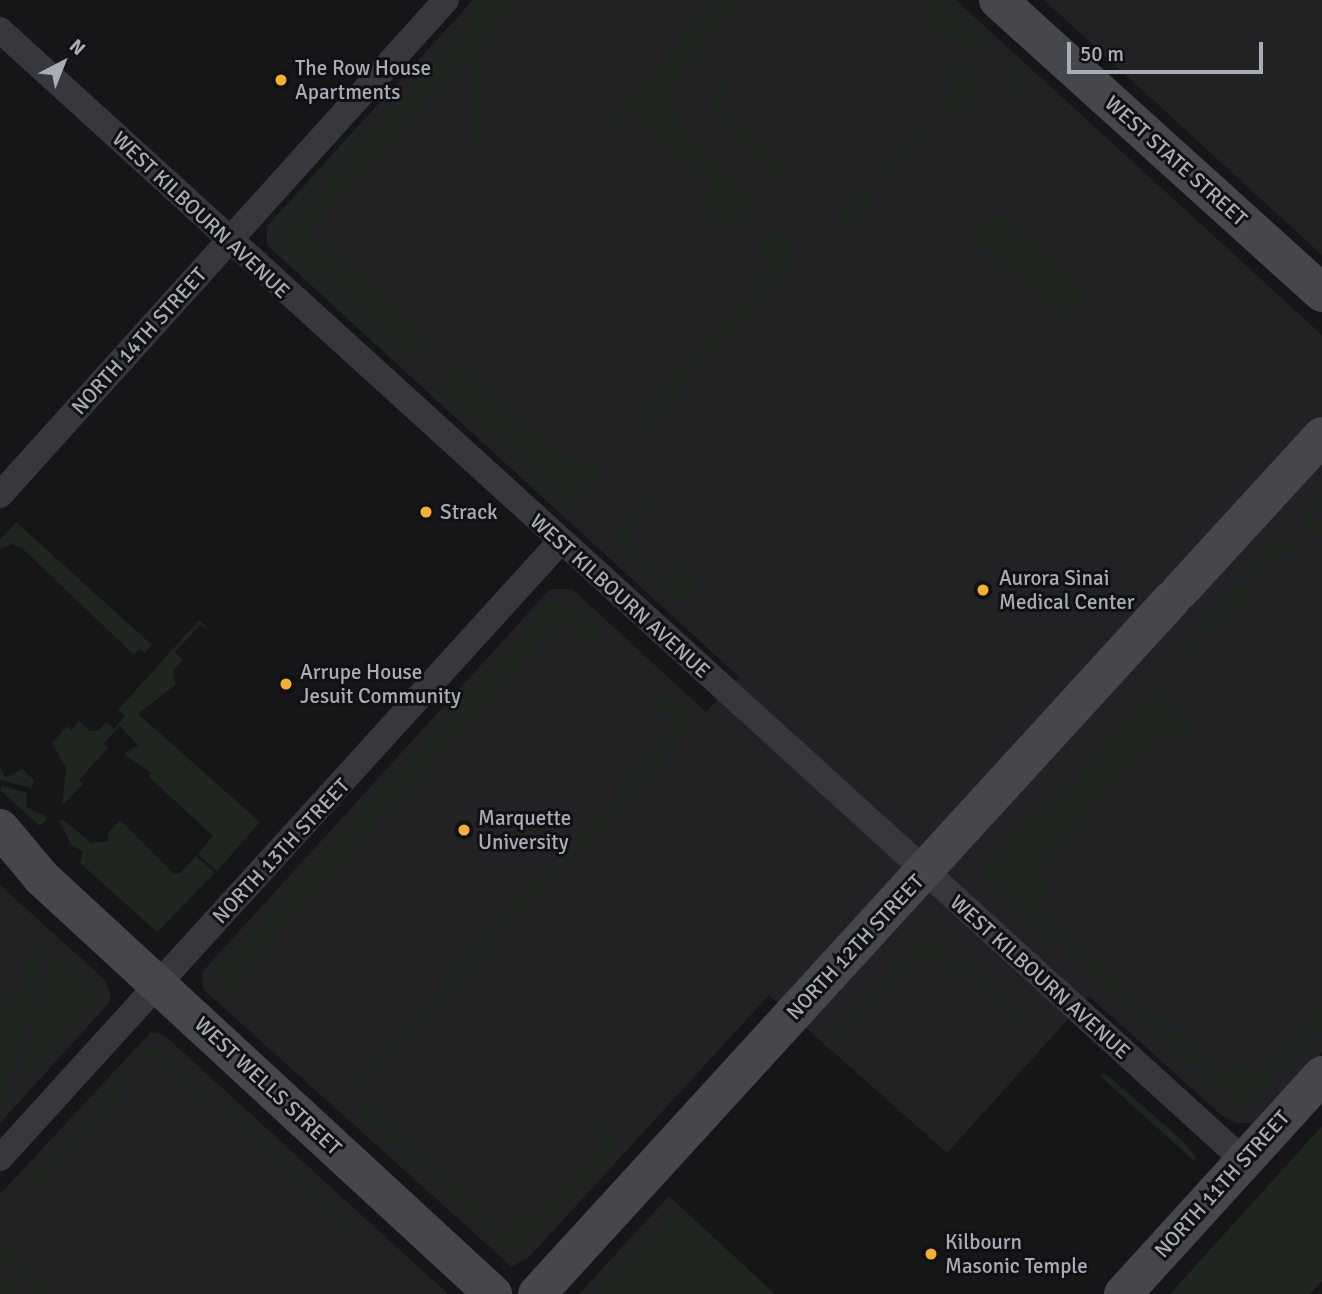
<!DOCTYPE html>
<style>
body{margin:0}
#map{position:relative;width:1322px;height:1294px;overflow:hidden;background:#161618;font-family:Signika,sans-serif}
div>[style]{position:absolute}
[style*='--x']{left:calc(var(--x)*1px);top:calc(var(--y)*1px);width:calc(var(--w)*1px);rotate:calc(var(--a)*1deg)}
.built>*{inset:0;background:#222225}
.green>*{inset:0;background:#1e261f;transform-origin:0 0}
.street>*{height:26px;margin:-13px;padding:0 13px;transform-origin:13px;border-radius:13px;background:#37383d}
.secondary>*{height:38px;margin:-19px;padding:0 19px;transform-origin:19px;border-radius:19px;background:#45474d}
.dots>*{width:19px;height:19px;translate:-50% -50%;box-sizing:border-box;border:4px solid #111113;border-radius:50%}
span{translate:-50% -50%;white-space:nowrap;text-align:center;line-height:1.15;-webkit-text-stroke:6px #111113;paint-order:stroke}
.poi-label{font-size:21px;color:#a8adb8}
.left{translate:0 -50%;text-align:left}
.street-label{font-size:21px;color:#a8adb8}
.north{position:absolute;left:28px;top:28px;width:70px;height:70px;-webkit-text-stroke:5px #111113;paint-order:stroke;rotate:42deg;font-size:19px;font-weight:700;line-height:28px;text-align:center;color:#a8adb8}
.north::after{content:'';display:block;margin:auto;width:24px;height:32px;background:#a8adb8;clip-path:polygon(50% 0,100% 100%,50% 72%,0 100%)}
.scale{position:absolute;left:1067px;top:42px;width:196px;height:32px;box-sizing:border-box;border:4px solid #a8adb8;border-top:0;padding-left:9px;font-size:21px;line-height:24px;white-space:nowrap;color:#a8adb8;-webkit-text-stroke:5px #111113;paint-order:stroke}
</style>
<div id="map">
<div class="built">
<i style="clip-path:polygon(473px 0,956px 0,1322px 335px,1322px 1052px,1256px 1123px,1236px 1123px,1220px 1114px,1089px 996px,947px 1153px,769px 995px,530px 1256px,512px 1267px,203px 989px,202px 972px,550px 589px,572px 589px,706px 712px,739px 677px,267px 245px,267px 226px)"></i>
<i style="clip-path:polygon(1044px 0,1322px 0,1322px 255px)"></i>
<i style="clip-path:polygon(0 885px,105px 980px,111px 994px,109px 1003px,0 1123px)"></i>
<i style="clip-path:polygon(151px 1032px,163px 1034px,448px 1294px,0 1294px,0 1194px)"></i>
<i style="clip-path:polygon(669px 1196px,775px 1294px,579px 1294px)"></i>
</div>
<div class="green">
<i style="left:473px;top:0;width:8px;height:149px"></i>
<i style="clip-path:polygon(491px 0,521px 0,310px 232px,433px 339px,414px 362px,277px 237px)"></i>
<i style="clip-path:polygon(718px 0,745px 0,683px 68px,671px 101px,681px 132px,754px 203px,729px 232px,699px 205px,712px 186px,628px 108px,614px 123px,608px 122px)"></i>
<i style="clip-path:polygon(921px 0,938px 0,1026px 80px,1010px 97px,1008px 74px,997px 56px,982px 44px,975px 51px,926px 32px,925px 28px,937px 15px)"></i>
<i style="clip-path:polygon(949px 0,954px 0,1030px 73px)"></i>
<i style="clip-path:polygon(943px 60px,963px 67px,954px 78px,941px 66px)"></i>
<i style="clip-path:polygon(969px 70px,979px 80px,980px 97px,949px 119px,937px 107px)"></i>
<i style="clip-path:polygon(724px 84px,728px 91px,717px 105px,793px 176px,790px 183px,783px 184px,713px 118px,710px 97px,716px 86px)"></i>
<i style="left:927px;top:117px;width:17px;height:80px;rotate:45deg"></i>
<i style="clip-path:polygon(359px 125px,365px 126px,275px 230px,270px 225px)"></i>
<i style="clip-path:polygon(863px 187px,876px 199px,850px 226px,829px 226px)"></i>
<i style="left:997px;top:211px;width:121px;height:36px;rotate:42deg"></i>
<i style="clip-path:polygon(781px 226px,795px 244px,794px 261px,760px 300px,750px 292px,774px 266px,757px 247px)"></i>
<i style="left:275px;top:245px;width:172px;height:5px;rotate:42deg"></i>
<i style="left:746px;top:298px;width:12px;height:167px;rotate:42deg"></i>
<i style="clip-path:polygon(458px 362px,565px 462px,577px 454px,601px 474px,573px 507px,437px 383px)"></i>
<i style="left:432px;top:389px;width:168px;height:4px;rotate:42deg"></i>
<i style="clip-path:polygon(654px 495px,660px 500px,654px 504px,658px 508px,630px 533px,633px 537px,629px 542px,664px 580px,681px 561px,697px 576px,701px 581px,681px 603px,613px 540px)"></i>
<i style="clip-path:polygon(1322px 495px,1313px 512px,1322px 529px,1321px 538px,1300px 520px)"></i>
<i style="clip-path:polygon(16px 522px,152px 645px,145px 653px,140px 648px,134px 655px,22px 548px,12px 544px,0 549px,0 540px)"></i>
<i style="clip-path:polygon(1282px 537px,1294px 547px,1293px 555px,1284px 551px,1260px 576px,1253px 569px)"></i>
<i style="clip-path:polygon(1243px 579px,1257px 597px,1205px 632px,1177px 663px,1171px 663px,1168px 661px)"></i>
<i style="clip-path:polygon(554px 598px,564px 599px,603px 635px,592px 646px,563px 620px,231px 987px,250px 1005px,253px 1010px,249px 1015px,211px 975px)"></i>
<i style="clip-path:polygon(199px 620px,210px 630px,200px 625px,175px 652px,183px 660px,173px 670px,175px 685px,138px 714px,260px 822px,217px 871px,198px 854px,213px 836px,149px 777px,151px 773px,124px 754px,138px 745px,120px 726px,103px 744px,108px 748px,79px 780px,83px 784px,62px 806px,66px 768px,52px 743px,67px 726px,71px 730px,79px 721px,90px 731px,98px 731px,106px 722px,114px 729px,125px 716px,118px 710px)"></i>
<i style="clip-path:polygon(1155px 690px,1191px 723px,1190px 732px,1183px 740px,1166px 726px,1034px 872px,1050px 886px,1034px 904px,1227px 1079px,1244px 1062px,1260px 1076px,1322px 1008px,1322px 1028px,1246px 1112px,981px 875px,1032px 810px,1041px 817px)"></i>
<i style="clip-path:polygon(665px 691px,698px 721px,353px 1096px,349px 1092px,431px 997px,680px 726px,654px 702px)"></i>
<i style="clip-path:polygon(0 765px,5px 778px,22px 769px,34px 780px,32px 788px,0 780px)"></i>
<i style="clip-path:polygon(2px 786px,27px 793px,27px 807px,48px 818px,40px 826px,0 790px)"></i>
<i style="clip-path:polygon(63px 819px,91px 843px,109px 841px,107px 834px,120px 820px,173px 873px,180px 873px,196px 856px,215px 873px,157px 932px,80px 863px,83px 852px,71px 844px,59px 821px)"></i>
<i style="clip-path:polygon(925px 937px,934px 938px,1030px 1025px,1024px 1031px,942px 957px,929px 971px,913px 957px,828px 1048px,823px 1043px,906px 952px,913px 951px)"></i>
<i style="clip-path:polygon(40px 947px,41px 978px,8px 1081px,12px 1094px,0 1106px,0 1008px,32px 973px,22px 962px)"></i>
<i style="clip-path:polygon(52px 949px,97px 990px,97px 1000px,19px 1086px,20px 1064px,46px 984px)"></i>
<i style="clip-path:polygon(153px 1043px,360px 1229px,354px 1236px,156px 1054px,144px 1067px,137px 1061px)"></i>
<i style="left:132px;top:1066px;width:9px;height:159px;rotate:41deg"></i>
<i style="clip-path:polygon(1105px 1073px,1184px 1142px,1196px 1158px,1194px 1161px,1099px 1075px)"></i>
<i style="left:366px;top:1103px;width:183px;height:13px;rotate:42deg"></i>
<i style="clip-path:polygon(593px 1118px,620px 1143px,515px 1258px,496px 1240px,520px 1214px,531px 1223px,607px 1139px,589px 1122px)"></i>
<i style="clip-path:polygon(1322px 1126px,1322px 1281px,1310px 1294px,1170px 1294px)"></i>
<i style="clip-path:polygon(675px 1211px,693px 1219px,775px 1294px,595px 1294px)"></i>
<i style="clip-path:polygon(0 1241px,57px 1294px,43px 1294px,0 1254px)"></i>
<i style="clip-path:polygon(0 1271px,25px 1294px,0 1294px)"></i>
</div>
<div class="street">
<i style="--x:0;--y:30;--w:1680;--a:42.27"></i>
<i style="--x:0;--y:495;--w:666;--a:-47.98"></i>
<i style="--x:0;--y:1158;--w:832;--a:-47.73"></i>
</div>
<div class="secondary">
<i style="--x:998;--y:0;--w:437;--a:42.1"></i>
<i style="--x:1180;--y:591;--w:210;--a:-47.5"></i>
<i style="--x:0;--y:828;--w:65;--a:50"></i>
<i style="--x:42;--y:878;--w:614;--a:42.69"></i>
<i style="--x:537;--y:1294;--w:941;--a:-47.58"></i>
<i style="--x:1123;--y:1294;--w:296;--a:-47.7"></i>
</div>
<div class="dots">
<i style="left:281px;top:80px;background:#f2b134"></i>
<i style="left:426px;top:512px;background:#f2b134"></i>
<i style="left:983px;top:590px;background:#f2b134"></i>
<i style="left:286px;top:684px;background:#f2b134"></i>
<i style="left:464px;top:830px;background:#f2b134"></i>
<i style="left:931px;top:1254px;background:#f2b134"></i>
</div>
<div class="poi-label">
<span class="left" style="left:295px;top:80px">The Row House<br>Apartments</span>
<span class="left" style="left:440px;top:512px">Strack</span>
<span class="left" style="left:999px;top:590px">Aurora Sinai<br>Medical Center</span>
<span class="left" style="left:300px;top:684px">Arrupe House<br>Jesuit Community</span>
<span class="left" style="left:478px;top:830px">Marquette<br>University</span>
<span class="left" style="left:945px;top:1254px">Kilbourn<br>Masonic Temple</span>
</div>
<div class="street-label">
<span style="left:1176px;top:161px;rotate:42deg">WEST STATE STREET</span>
<span style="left:201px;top:215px;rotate:43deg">WEST KILBOURN AVENUE</span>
<span style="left:139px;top:341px;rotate:-48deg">NORTH 14TH STREET</span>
<span style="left:620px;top:596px;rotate:42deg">WEST KILBOURN AVENUE</span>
<span style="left:281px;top:851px;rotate:-47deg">NORTH 13TH STREET</span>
<span style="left:855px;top:947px;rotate:-47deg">NORTH 12TH STREET</span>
<span style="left:1040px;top:977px;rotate:42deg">WEST KILBOURN AVENUE</span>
<span style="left:268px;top:1086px;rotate:43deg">WEST WELLS STREET</span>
<span style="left:1222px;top:1184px;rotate:-48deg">NORTH 11TH STREET</span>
</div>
<div class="north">N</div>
<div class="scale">50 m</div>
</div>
